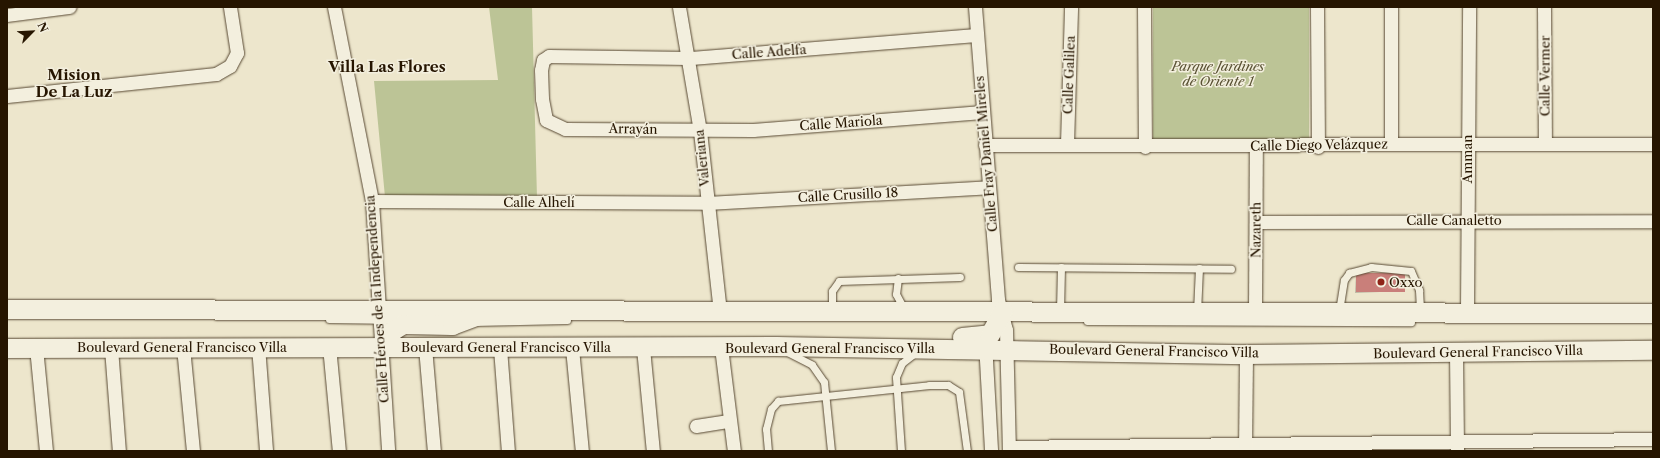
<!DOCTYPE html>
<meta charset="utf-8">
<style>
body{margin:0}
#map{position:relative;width:1660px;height:458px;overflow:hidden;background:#ede6cc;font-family:"Libre Caslon Text",serif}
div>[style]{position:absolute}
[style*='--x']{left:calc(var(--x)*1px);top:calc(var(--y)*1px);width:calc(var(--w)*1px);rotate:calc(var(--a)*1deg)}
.green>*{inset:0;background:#bcc496;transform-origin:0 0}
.shadow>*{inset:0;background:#0003}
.building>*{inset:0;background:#c97f7a;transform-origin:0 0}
.roads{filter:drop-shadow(0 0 1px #584933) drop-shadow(0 0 1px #584933)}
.lane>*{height:7px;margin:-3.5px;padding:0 3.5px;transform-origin:3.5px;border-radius:3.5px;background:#f3efde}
.street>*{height:13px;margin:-6.5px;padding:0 6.5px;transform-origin:6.5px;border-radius:6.5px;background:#f3efde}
.secondary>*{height:19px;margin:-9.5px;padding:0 9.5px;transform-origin:9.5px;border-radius:9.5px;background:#f3efde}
.dots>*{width:11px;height:11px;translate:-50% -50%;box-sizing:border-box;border:2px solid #f3efde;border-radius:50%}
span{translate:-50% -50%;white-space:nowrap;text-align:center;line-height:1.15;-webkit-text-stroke:3px #f3efde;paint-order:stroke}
.street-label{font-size:13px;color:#261500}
.park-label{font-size:13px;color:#5a5234;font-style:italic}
.poi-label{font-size:13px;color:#261500}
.left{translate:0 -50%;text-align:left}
.quarter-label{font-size:15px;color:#261500;font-weight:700}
.frame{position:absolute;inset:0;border:8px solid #261500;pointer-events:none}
.north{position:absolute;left:12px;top:12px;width:40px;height:40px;-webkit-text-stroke:3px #f3efde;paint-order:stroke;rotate:66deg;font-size:11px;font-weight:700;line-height:16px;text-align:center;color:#261500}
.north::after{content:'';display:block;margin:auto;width:14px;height:18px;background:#261500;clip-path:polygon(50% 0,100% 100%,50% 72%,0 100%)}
</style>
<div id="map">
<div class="green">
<i style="clip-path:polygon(489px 7px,532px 7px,537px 198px,385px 197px,374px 81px,498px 80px)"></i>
<i style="left:1153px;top:7px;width:156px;height:136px"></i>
</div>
<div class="shadow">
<i style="clip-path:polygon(1356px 274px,1405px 291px,1355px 293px)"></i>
</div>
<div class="building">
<i style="left:1356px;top:273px;width:49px;height:19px"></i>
</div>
<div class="roads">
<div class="lane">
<i style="--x:1018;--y:267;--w:213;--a:0.5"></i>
<i style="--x:898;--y:278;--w:16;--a:97"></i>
<i style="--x:896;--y:294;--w:17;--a:62"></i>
<i style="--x:832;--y:310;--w:19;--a:-90"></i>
<i style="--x:832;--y:291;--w:12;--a:-55"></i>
<i style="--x:839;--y:281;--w:121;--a:-1.9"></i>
<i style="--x:1060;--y:311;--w:44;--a:-88.7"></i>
<i style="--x:1339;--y:311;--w:31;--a:-81"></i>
<i style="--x:1344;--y:280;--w:9;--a:-54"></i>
<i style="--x:1349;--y:273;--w:23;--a:-15"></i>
<i style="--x:1371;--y:267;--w:40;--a:5.7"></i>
<i style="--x:1411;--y:271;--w:21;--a:67"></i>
<i style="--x:1419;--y:290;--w:22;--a:87"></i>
<i style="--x:1197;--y:312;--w:44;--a:-87.4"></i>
<i style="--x:329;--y:319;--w:70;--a:0.8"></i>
<i style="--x:1087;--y:321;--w:324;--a:0.2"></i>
<i style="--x:473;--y:322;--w:94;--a:-1.2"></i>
<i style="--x:787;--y:352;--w:28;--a:27"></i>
<i style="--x:812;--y:365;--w:21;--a:55"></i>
<i style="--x:824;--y:382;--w:69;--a:84.2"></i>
<i style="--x:768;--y:451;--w:22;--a:-95"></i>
<i style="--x:766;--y:429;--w:21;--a:-76"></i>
<i style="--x:771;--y:409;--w:11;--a:-49"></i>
<i style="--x:778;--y:401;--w:152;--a:-6"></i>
<i style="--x:929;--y:385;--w:19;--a:0"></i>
<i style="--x:948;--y:385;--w:13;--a:32"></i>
<i style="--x:959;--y:392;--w:60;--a:82.3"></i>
<i style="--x:901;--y:451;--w:74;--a:-93.9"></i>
<i style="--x:896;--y:377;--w:15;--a:-67"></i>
<i style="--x:902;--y:363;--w:18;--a:-38"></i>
</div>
<div class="street">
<i style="--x:334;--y:7;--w:198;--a:78.9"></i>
<i style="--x:372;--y:201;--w:251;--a:86.3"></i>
<i style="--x:679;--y:7;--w:126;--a:80.4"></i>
<i style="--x:700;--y:131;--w:181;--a:83.7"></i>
<i style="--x:975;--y:7;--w:294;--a:85.5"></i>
<i style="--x:998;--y:300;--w:31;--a:75"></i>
<i style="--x:1006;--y:330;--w:121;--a:88.6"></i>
<i style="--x:1144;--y:7;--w:140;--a:89.6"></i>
<i style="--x:1317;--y:7;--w:140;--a:89.6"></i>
<i style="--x:1391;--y:7;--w:137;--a:90"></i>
<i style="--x:1544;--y:7;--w:137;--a:89.6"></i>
<i style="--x:7;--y:15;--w:63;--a:-7.4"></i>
<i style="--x:976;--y:35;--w:289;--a:175.4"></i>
<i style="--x:688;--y:58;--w:139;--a:-179.2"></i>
<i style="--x:549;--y:56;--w:7;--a:146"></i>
<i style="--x:543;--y:60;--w:10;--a:101"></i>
<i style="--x:541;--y:70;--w:29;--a:88"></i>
<i style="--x:542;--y:99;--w:21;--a:79"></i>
<i style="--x:546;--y:120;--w:21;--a:25"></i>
<i style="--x:565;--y:129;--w:188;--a:0.3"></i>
<i style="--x:753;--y:130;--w:230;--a:-4.5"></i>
<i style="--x:7;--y:96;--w:210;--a:-6"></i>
<i style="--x:216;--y:74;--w:16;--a:-30"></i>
<i style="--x:230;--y:66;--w:15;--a:-62"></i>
<i style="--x:237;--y:53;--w:47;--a:-98.7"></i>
<i style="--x:1067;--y:144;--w:137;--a:-88.3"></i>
<i style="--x:985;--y:145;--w:668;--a:-0.09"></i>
<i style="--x:372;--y:201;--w:335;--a:0.3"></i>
<i style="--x:707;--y:203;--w:282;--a:-3.2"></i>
<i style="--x:1256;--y:222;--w:397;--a:-0.1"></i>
<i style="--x:1467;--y:311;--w:304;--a:-89.6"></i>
<i style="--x:1255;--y:313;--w:166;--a:-89.7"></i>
<i style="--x:985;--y:342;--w:109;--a:86.8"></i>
<i style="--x:258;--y:346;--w:105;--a:85.6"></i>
<i style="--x:329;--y:346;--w:105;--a:84.6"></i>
<i style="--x:36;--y:347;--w:104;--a:84.5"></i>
<i style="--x:183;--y:347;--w:104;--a:84.5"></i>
<i style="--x:425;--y:347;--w:104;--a:85.1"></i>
<i style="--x:721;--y:347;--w:105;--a:82.9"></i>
<i style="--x:111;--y:348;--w:103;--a:85.6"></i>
<i style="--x:500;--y:348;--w:103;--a:85.6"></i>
<i style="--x:572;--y:348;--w:103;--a:84.5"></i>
<i style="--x:643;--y:348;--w:103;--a:84.5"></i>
<i style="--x:1456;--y:352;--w:99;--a:89.4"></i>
<i style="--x:696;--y:426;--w:33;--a:-9"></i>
<i style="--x:1009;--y:447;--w:644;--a:-0.71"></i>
<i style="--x:1245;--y:451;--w:97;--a:-89.4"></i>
</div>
<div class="secondary">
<i style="--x:7;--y:309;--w:1646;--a:0.14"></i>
<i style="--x:962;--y:337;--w:28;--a:-6"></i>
<i style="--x:990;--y:334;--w:26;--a:-61"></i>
<i style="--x:381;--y:346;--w:20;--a:-53"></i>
<i style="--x:393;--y:330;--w:12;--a:-31"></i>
<i style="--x:403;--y:324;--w:49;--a:1.2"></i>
<i style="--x:452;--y:325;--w:25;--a:-21"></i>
<i style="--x:7;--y:348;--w:769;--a:-0.15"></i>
<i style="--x:776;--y:346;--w:470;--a:1"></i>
<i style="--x:1246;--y:354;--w:407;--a:-0.6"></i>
</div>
</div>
<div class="dots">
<i style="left:1381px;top:282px;background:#8f2418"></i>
</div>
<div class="street-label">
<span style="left:769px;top:52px;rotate:-4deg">Calle Adelfa</span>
<span style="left:1069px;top:75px;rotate:-88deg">Calle Galilea</span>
<span style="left:1545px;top:76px;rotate:-90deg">Calle Vermer</span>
<span style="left:841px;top:123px;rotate:-4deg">Calle Mariola</span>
<span style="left:633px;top:129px;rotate:1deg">Arrayán</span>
<span style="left:1319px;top:145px;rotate:-1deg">Calle Diego Velázquez</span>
<span style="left:986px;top:154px;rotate:-95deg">Calle Fray Daniel Mireles</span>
<span style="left:702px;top:158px;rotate:-96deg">Valeriana</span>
<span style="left:1467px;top:159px;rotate:-90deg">Amman</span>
<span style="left:848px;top:195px;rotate:-3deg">Calle Crusillo 18</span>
<span style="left:539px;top:202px">Calle Alhelí</span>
<span style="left:1454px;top:220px">Calle Canaletto</span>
<span style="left:1256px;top:230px;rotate:-90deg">Nazareth</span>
<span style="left:377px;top:299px;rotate:-94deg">Calle Héroes de la Independencia</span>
<span style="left:182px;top:347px">Boulevard General Francisco Villa</span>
<span style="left:506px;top:347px">Boulevard General Francisco Villa</span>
<span style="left:830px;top:348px">Boulevard General Francisco Villa</span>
<span style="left:1154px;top:351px;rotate:1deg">Boulevard General Francisco Villa</span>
<span style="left:1478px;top:352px;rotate:-1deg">Boulevard General Francisco Villa</span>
</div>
<div class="park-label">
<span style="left:1218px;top:74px">Parque Jardines<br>de Oriente 1</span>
</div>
<div class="poi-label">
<span class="left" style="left:1389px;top:282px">Oxxo</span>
</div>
<div class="quarter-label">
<span style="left:387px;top:67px">Villa Las Flores</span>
<span style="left:74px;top:83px">Mision<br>De La Luz</span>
</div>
<div class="frame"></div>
<div class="north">N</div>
</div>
